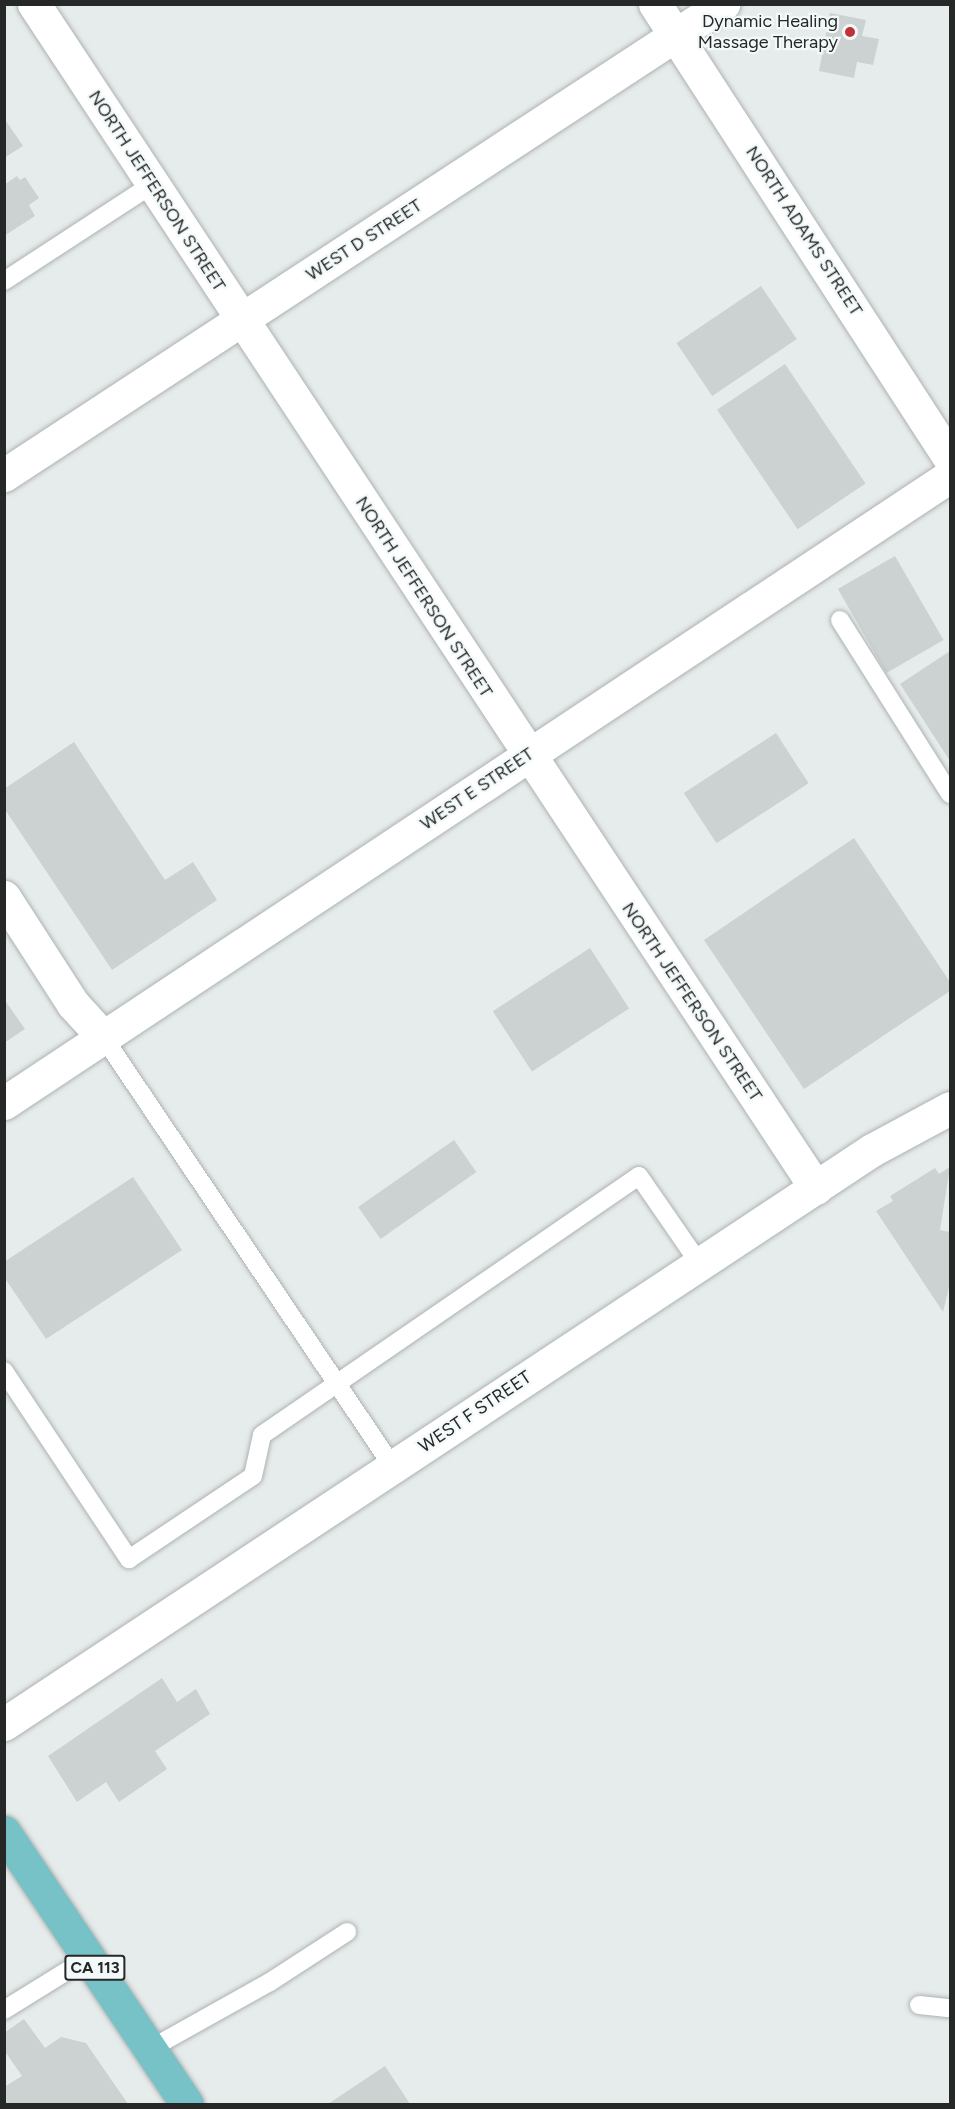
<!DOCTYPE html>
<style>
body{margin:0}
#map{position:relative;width:955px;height:2109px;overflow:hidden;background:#e6ecec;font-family:Figtree,sans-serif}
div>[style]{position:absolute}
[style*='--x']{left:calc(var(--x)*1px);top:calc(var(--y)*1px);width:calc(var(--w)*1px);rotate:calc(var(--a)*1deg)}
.building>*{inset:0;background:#ccd2d2;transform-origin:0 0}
.roads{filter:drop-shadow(0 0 2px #adb2b3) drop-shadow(0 0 2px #adb2b3)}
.service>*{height:18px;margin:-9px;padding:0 9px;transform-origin:9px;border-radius:9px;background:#fff}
.minor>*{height:33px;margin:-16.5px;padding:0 16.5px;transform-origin:16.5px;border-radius:16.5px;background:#fff}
.tertiary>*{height:33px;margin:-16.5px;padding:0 16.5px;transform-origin:16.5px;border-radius:16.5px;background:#fff}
.primary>*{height:33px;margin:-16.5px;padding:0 16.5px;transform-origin:16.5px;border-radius:16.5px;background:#76c2c7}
.dots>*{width:16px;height:16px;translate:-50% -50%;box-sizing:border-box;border:3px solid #f3f9f9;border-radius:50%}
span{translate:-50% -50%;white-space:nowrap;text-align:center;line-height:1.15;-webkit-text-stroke:4.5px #f3f9f9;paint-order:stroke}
.shield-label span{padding:2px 4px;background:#f3f9f9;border:2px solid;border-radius:4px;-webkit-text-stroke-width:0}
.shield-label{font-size:16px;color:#262828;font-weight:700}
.poi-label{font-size:18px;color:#262828}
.right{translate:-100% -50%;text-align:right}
.street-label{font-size:18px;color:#262828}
.frame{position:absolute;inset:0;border:6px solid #262828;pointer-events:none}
</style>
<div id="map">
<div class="building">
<i style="clip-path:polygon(830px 13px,866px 20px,862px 36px,879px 39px,873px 65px,857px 62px,854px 78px,819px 71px)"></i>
<i style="clip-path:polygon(4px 118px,23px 146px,4px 158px)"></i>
<i style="clip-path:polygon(17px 176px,20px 180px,25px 177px,39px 198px,29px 205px,35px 216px,4px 236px,4px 185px)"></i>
<i style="left:761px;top:286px;width:64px;height:102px;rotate:56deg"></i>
<i style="left:785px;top:364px;width:144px;height:82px;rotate:56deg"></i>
<i style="left:895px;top:556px;width:97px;height:66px;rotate:60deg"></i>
<i style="clip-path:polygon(950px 651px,950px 761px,900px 684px)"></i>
<i style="left:776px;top:733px;width:60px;height:110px;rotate:57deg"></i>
<i style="clip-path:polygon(74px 742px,165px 880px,193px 862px,217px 900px,112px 970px,4px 808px,4px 789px)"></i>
<i style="clip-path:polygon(854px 838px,950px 982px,950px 991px,804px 1089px,704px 940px)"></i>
<i style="left:590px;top:948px;width:72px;height:116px;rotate:57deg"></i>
<i style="clip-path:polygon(4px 999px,25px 1029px,4px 1043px)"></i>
<i style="left:454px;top:1140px;width:39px;height:117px;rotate:55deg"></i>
<i style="clip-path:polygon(950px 1167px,940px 1230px,950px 1232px,950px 1283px,943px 1312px,876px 1211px,893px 1201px,890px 1196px,935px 1168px,939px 1174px)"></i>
<i style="clip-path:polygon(133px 1177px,182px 1250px,46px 1339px,4px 1277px,4px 1262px)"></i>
<i style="clip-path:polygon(162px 1678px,177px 1702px,196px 1689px,210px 1714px,155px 1751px,167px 1769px,119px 1802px,106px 1782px,77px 1802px,48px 1756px)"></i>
<i style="clip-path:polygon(24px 2019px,45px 2048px,61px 2037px,86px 2043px,128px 2104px,4px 2104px,4px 2087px,22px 2076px,4px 2050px,4px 2033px)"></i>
<i style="clip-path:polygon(385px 2066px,410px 2104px,328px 2104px)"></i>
</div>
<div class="roads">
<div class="service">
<i style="--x:4;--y:281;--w:178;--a:-33.1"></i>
<i style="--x:840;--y:620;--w:206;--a:57.7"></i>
<i style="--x:104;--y:1038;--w:517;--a:56.03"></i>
<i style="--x:4;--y:1371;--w:226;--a:56.4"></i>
<i style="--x:129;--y:1559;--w:149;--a:-33.8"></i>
<i style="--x:253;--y:1476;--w:42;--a:-77.6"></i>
<i style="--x:262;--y:1435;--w:457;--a:-34.5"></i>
<i style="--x:639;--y:1176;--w:109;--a:55.4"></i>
<i style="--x:919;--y:2005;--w:31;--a:6"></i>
<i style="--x:4;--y:2010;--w:99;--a:-31.8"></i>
<i style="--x:150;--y:2049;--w:137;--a:-29.2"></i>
<i style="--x:270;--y:1982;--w:92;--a:-33"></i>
</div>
<div class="minor">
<i style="--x:34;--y:4;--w:1419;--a:56.56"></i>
<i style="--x:4;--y:475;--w:860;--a:-33.23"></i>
<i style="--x:4;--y:897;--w:127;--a:57.2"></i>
<i style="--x:73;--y:1004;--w:46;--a:47.6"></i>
<i style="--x:4;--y:1103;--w:1135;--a:-33.54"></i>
<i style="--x:4;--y:1724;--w:1041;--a:-33.48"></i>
<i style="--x:872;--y:1150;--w:89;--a:-28.3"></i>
</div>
<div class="tertiary">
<i style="--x:655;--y:4;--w:542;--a:57.04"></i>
</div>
<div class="primary">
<i style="--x:4;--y:1832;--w:328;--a:56.1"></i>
</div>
</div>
<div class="dots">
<i style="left:850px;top:32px;background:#c1313a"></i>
</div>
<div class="shield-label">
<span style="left:95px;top:1968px">CA 113</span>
</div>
<div class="poi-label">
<span class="right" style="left:838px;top:32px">Dynamic Healing<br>Massage Therapy</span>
</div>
<div class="street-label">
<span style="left:157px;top:191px;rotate:57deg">NORTH JEFFERSON STREET</span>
<span style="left:804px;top:231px;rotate:57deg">NORTH ADAMS STREET</span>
<span style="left:364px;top:240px;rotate:-33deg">WEST D STREET</span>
<span style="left:424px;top:597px;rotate:57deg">NORTH JEFFERSON STREET</span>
<span style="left:477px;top:789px;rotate:-34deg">WEST E STREET</span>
<span style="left:692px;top:1002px;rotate:56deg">NORTH JEFFERSON STREET</span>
<span style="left:475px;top:1412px;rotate:-34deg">WEST F STREET</span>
</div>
<div class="frame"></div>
</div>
